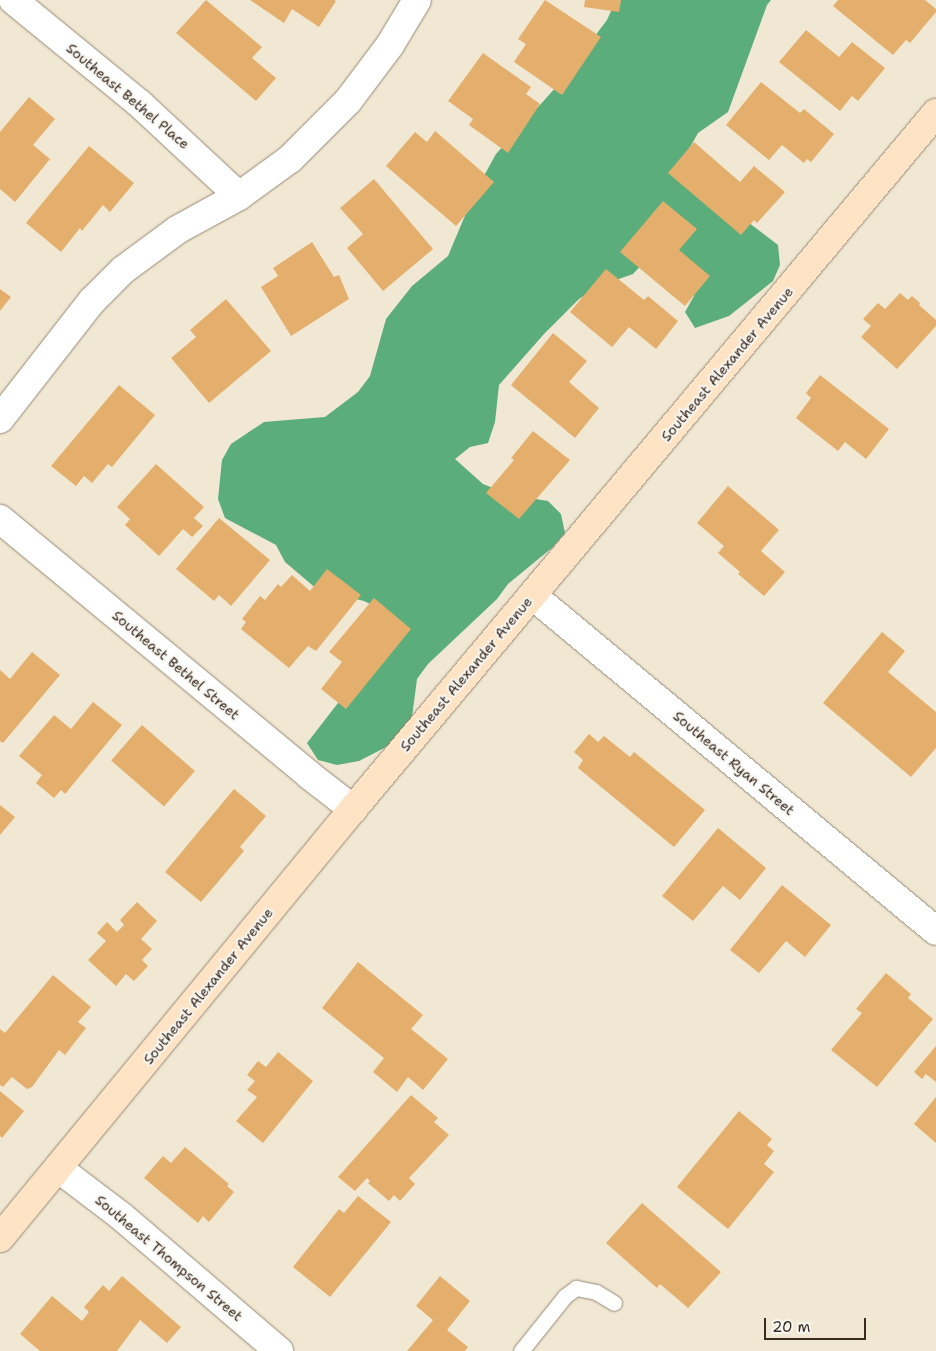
<!DOCTYPE html>
<style>
body{margin:0}
#map{position:relative;width:936px;height:1351px;overflow:hidden;background:#f1e8d3;font-family:"Shantell Sans",sans-serif}
div>[style]{position:absolute}
.forest>*{inset:0;background:#5bad7b}
.building>*{inset:0;background:#e4af6c;transform-origin:0 0}
.roads{filter:drop-shadow(0 0 1px #968978) drop-shadow(0 0 1px #968978)}
.lane>*{height:15px;margin:-7.5px;padding:0 7.5px;transform-origin:7.5px;border-radius:7.5px;background:#fff}
.street>*{height:28px;margin:-14px;padding:0 14px;transform-origin:14px;border-radius:14px;background:#fff}
.secondary>*{height:28px;margin:-14px;padding:0 14px;transform-origin:14px;border-radius:14px;background:#fee4c5}
span{translate:-50% -50%;white-space:nowrap;text-align:center;line-height:1.15;-webkit-text-stroke:4px #f6f6f2;paint-order:stroke}
.street-label{font-size:14px;color:#3b2a1e}
.scale{position:absolute;left:764px;top:1318px;width:102px;height:22px;box-sizing:border-box;border:2px solid #3b2a1e;border-top:0;padding-left:6px;font-size:15px;line-height:18px;white-space:nowrap;color:#3b2a1e;-webkit-text-stroke:4px #f6f6f2;paint-order:stroke}
</style>
<div id="map">
<div class="forest">
<i style="clip-path:polygon(616px 0,771px 0,767px 5px,728px 112px,698px 133px,689px 149px,695px 182px,778px 245px,780px 265px,773px 281px,729px 316px,695px 328px,685px 312px,694px 296px,697px 268px,647px 259px,633px 274px,599px 286px,579px 299px,544px 334px,499px 385px,495px 422px,488px 443px,470px 447px,455px 459px,483px 484px,510px 495px,548px 501px,561px 514px,565px 533px,553px 547px,508px 584px,497px 599px,428px 664px,417px 679px,412px 717px,403px 733px,390px 745px,359px 761px,337px 765px,318px 760px,307px 743px,345px 694px,382px 610px,364px 601px,318px 590px,285px 562px,276px 545px,225px 518px,218px 499px,222px 460px,231px 444px,264px 422px,325px 417px,358px 392px,370px 376px,386px 319px,412px 286px,448px 256px,475px 192px,496px 154px,557px 86px,607px 20px)"></i>
</div>
<div class="building">
<i style="clip-path:polygon(206px 0,262px 47px,252px 58px,276px 78px,256px 101px,176px 33px)"></i>
<i style="clip-path:polygon(250px 0,334px 0,336px 1px,319px 27px,292px 9px,284px 23px)"></i>
<i style="clip-path:polygon(545px 0,601px 37px,562px 95px,514px 62px,526px 44px,518px 39px)"></i>
<i style="clip-path:polygon(585px 0,621px 0,619px 12px,584px 7px)"></i>
<i style="clip-path:polygon(838px 0,925px 0,936px 9px,936px 12px,910px 43px,906px 40px,893px 55px,833px 6px)"></i>
<i style="clip-path:polygon(806px 30px,839px 57px,852px 42px,885px 68px,858px 101px,852px 96px,840px 111px,779px 62px)"></i>
<i style="clip-path:polygon(483px 53px,531px 87px,526px 94px,540px 104px,508px 153px,469px 125px,473px 119px,448px 101px)"></i>
<i style="clip-path:polygon(761px 82px,800px 113px,804px 109px,834px 134px,811px 162px,807px 159px,804px 163px,782px 145px,769px 160px,726px 125px)"></i>
<i style="clip-path:polygon(29px 97px,55px 119px,33px 145px,50px 159px,15px 202px,0 189px,0 132px)"></i>
<i style="clip-path:polygon(435px 131px,494px 182px,456px 226px,386px 166px,415px 132px,427px 142px)"></i>
<i style="clip-path:polygon(694px 142px,740px 182px,754px 166px,785px 192px,757px 223px,754px 220px,741px 235px,668px 173px)"></i>
<i style="clip-path:polygon(89px 146px,134px 183px,110px 212px,103px 205px,82px 231px,80px 228px,61px 252px,26px 223px)"></i>
<i style="clip-path:polygon(374px 179px,433px 249px,383px 291px,347px 248px,363px 234px,340px 208px)"></i>
<i style="clip-path:polygon(663px 201px,697px 229px,679px 250px,710px 276px,685px 306px,620px 252px)"></i>
<i style="clip-path:polygon(312px 242px,334px 277px,339px 275px,349px 299px,291px 336px,261px 287px,278px 276px,273px 268px)"></i>
<i style="clip-path:polygon(606px 269px,644px 300px,648px 296px,678px 321px,656px 349px,629px 327px,612px 347px,570px 312px)"></i>
<i style="clip-path:polygon(0 289px,11px 297px,0 311px)"></i>
<i style="clip-path:polygon(900px 293px,908px 300px,912px 296px,920px 303px,919px 305px,936px 320px,936px 326px,897px 369px,861px 337px,871px 326px,863px 319px,878px 303px,885px 309px)"></i>
<i style="clip-path:polygon(226px 299px,271px 351px,209px 403px,171px 358px,196px 337px,190px 330px)"></i>
<i style="clip-path:polygon(553px 333px,587px 361px,569px 382px,599px 408px,575px 438px,511px 385px)"></i>
<i style="clip-path:polygon(820px 375px,889px 429px,866px 459px,845px 442px,838px 451px,796px 418px,811px 398px,806px 393px)"></i>
<i style="clip-path:polygon(119px 385px,155px 415px,112px 467px,108px 464px,92px 483px,84px 476px,76px 486px,51px 466px)"></i>
<i style="clip-path:polygon(533px 431px,570px 460px,519px 519px,486px 493px,514px 460px,511px 458px)"></i>
<i style="clip-path:polygon(156px 464px,204px 507px,194px 518px,203px 526px,192px 537px,183px 529px,159px 556px,125px 525px,130px 519px,117px 507px)"></i>
<i style="clip-path:polygon(728px 486px,779px 530px,761px 551px,785px 572px,764px 596px,738px 574px,740px 572px,718px 553px,724px 546px,697px 523px)"></i>
<i style="clip-path:polygon(219px 518px,270px 560px,231px 606px,219px 595px,214px 601px,176px 569px)"></i>
<i style="clip-path:polygon(327px 569px,361px 595px,316px 651px,308px 646px,289px 668px,241px 629px,246px 622px,242px 619px,260px 596px,265px 600px,278px 584px,281px 587px,292px 575px,310px 591px)"></i>
<i style="clip-path:polygon(374px 598px,411px 629px,346px 709px,321px 689px,342px 662px,329px 652px)"></i>
<i style="clip-path:polygon(882px 632px,905px 651px,888px 672px,936px 712px,936px 748px,911px 777px,823px 703px)"></i>
<i style="clip-path:polygon(32px 652px,60px 675px,3px 743px,0 741px,0 670px,10px 679px)"></i>
<i style="clip-path:polygon(93px 702px,122px 725px,65px 794px,61px 790px,54px 798px,36px 783px,42px 775px,19px 756px,54px 715px,71px 729px)"></i>
<i style="left:142px;top:725px;width:70px;height:47px;rotate:41deg"></i>
<i style="clip-path:polygon(589px 734px,598px 742px,604px 736px,630px 757px,634px 752px,705px 810px,674px 847px,578px 768px,583px 760px,574px 752px)"></i>
<i style="clip-path:polygon(234px 789px,266px 816px,240px 847px,244px 851px,201px 902px,165px 872px)"></i>
<i style="clip-path:polygon(0 805px,15px 817px,0 835px)"></i>
<i style="clip-path:polygon(718px 828px,766px 868px,740px 900px,723px 886px,693px 921px,662px 896px)"></i>
<i style="clip-path:polygon(782px 885px,831px 925px,805px 957px,786px 941px,759px 973px,730px 950px)"></i>
<i style="clip-path:polygon(137px 902px,157px 921px,141px 939px,152px 949px,142px 960px,148px 966px,134px 981px,126px 974px,116px 986px,88px 960px,106px 941px,97px 933px,107px 922px,117px 932px,124px 925px,120px 920px)"></i>
<i style="clip-path:polygon(358px 962px,423px 1015px,411px 1029px,448px 1059px,423px 1090px,408px 1077px,397px 1092px,373px 1072px,384px 1058px,322px 1008px)"></i>
<i style="clip-path:polygon(886px 973px,911px 994px,908px 998px,933px 1019px,877px 1087px,831px 1050px,862px 1013px,856px 1009px)"></i>
<i style="clip-path:polygon(53px 975px,91px 1007px,78px 1022px,86px 1028px,65px 1055px,59px 1050px,32px 1087px,27px 1089px,12px 1077px,3px 1087px,0 1085px,0 1029px,5px 1033px)"></i>
<i style="clip-path:polygon(936px 1046px,936px 1082px,926px 1074px,922px 1079px,914px 1072px)"></i>
<i style="clip-path:polygon(278px 1052px,313px 1081px,263px 1143px,236px 1121px,257px 1097px,247px 1090px,255px 1081px,247px 1075px,258px 1061px,266px 1067px)"></i>
<i style="clip-path:polygon(0 1091px,24px 1111px,2px 1138px,0 1136px)"></i>
<i style="clip-path:polygon(411px 1095px,438px 1118px,434px 1122px,449px 1135px,409px 1178px,415px 1184px,400px 1201px,394px 1195px,389px 1201px,368px 1183px,370px 1181px,367px 1178px,355px 1191px,338px 1177px)"></i>
<i style="clip-path:polygon(936px 1097px,936px 1143px,914px 1124px)"></i>
<i style="clip-path:polygon(739px 1111px,772px 1139px,767px 1145px,774px 1151px,764px 1164px,774px 1172px,728px 1229px,677px 1187px)"></i>
<i style="clip-path:polygon(185px 1147px,229px 1184px,227px 1186px,234px 1192px,209px 1222px,203px 1216px,198px 1223px,144px 1178px,163px 1156px,171px 1163px)"></i>
<i style="clip-path:polygon(358px 1196px,391px 1222px,330px 1297px,293px 1267px,339px 1209px,344px 1213px)"></i>
<i style="clip-path:polygon(642px 1203px,721px 1272px,688px 1308px,660px 1284px,657px 1288px,606px 1243px)"></i>
<i style="clip-path:polygon(122px 1276px,181px 1327px,167px 1343px,140px 1320px,117px 1351px,40px 1351px,20px 1334px,52px 1296px,82px 1321px,89px 1312px,84px 1307px,103px 1285px,109px 1291px)"></i>
<i style="clip-path:polygon(440px 1276px,470px 1301px,447px 1330px,468px 1347px,465px 1351px,407px 1351px,433px 1320px,416px 1306px)"></i>
</div>
<div class="roads">
<div class="lane">
<i style="left:521px;top:1351px;width:70px;rotate:-51.3deg"></i>
<i style="left:565px;top:1296px;width:14px;rotate:-36deg"></i>
<i style="left:576px;top:1288px;width:20px;rotate:11deg"></i>
<i style="left:596px;top:1292px;width:21px;rotate:31deg"></i>
</div>
<div class="street">
<i style="left:13px;top:0;width:164px;rotate:39.3deg"></i>
<i style="left:140px;top:104px;width:135px;rotate:42.9deg"></i>
<i style="left:0;top:419px;width:150px;rotate:-52.1deg"></i>
<i style="left:92px;top:301px;width:44px;rotate:-45deg"></i>
<i style="left:123px;top:270px;width:67px;rotate:-36.5deg"></i>
<i style="left:177px;top:230px;width:71px;rotate:-28.7deg"></i>
<i style="left:239px;top:196px;width:63px;rotate:-36deg"></i>
<i style="left:290px;top:159px;width:82px;rotate:-45deg"></i>
<i style="left:348px;top:101px;width:70px;rotate:-53.1deg"></i>
<i style="left:390px;top:45px;width:52px;rotate:-59deg"></i>
<i style="left:0;top:519px;width:401px;rotate:39.6deg"></i>
<i style="left:309px;top:775px;width:56px;rotate:37.7deg"></i>
<i style="left:532px;top:595px;width:525px;rotate:39.75deg"></i>
<i style="left:58px;top:1168px;width:79px;rotate:37.3deg"></i>
<i style="left:121px;top:1216px;width:208px;rotate:40.5deg"></i>
</div>
<div class="secondary">
<i style="left:0;top:1238px;width:556px;rotate:-50.55deg"></i>
<i style="left:353px;top:809px;width:908px;rotate:-50.05deg"></i>
</div>
</div>
<div class="street-label">
<span style="left:128px;top:96px;rotate:40deg">Southeast Bethel Place</span>
<span style="left:727px;top:364px;rotate:-50deg">Southeast Alexander Avenue</span>
<span style="left:176px;top:665px;rotate:40deg">Southeast Bethel Street</span>
<span style="left:466px;top:674px;rotate:-50deg">Southeast Alexander Avenue</span>
<span style="left:734px;top:763px;rotate:40deg">Southeast Ryan Street</span>
<span style="left:208px;top:986px;rotate:-51deg">Southeast Alexander Avenue</span>
<span style="left:169px;top:1258px;rotate:40deg">Southeast Thompson Street</span>
</div>
<div class="scale">20 m</div>
</div>
